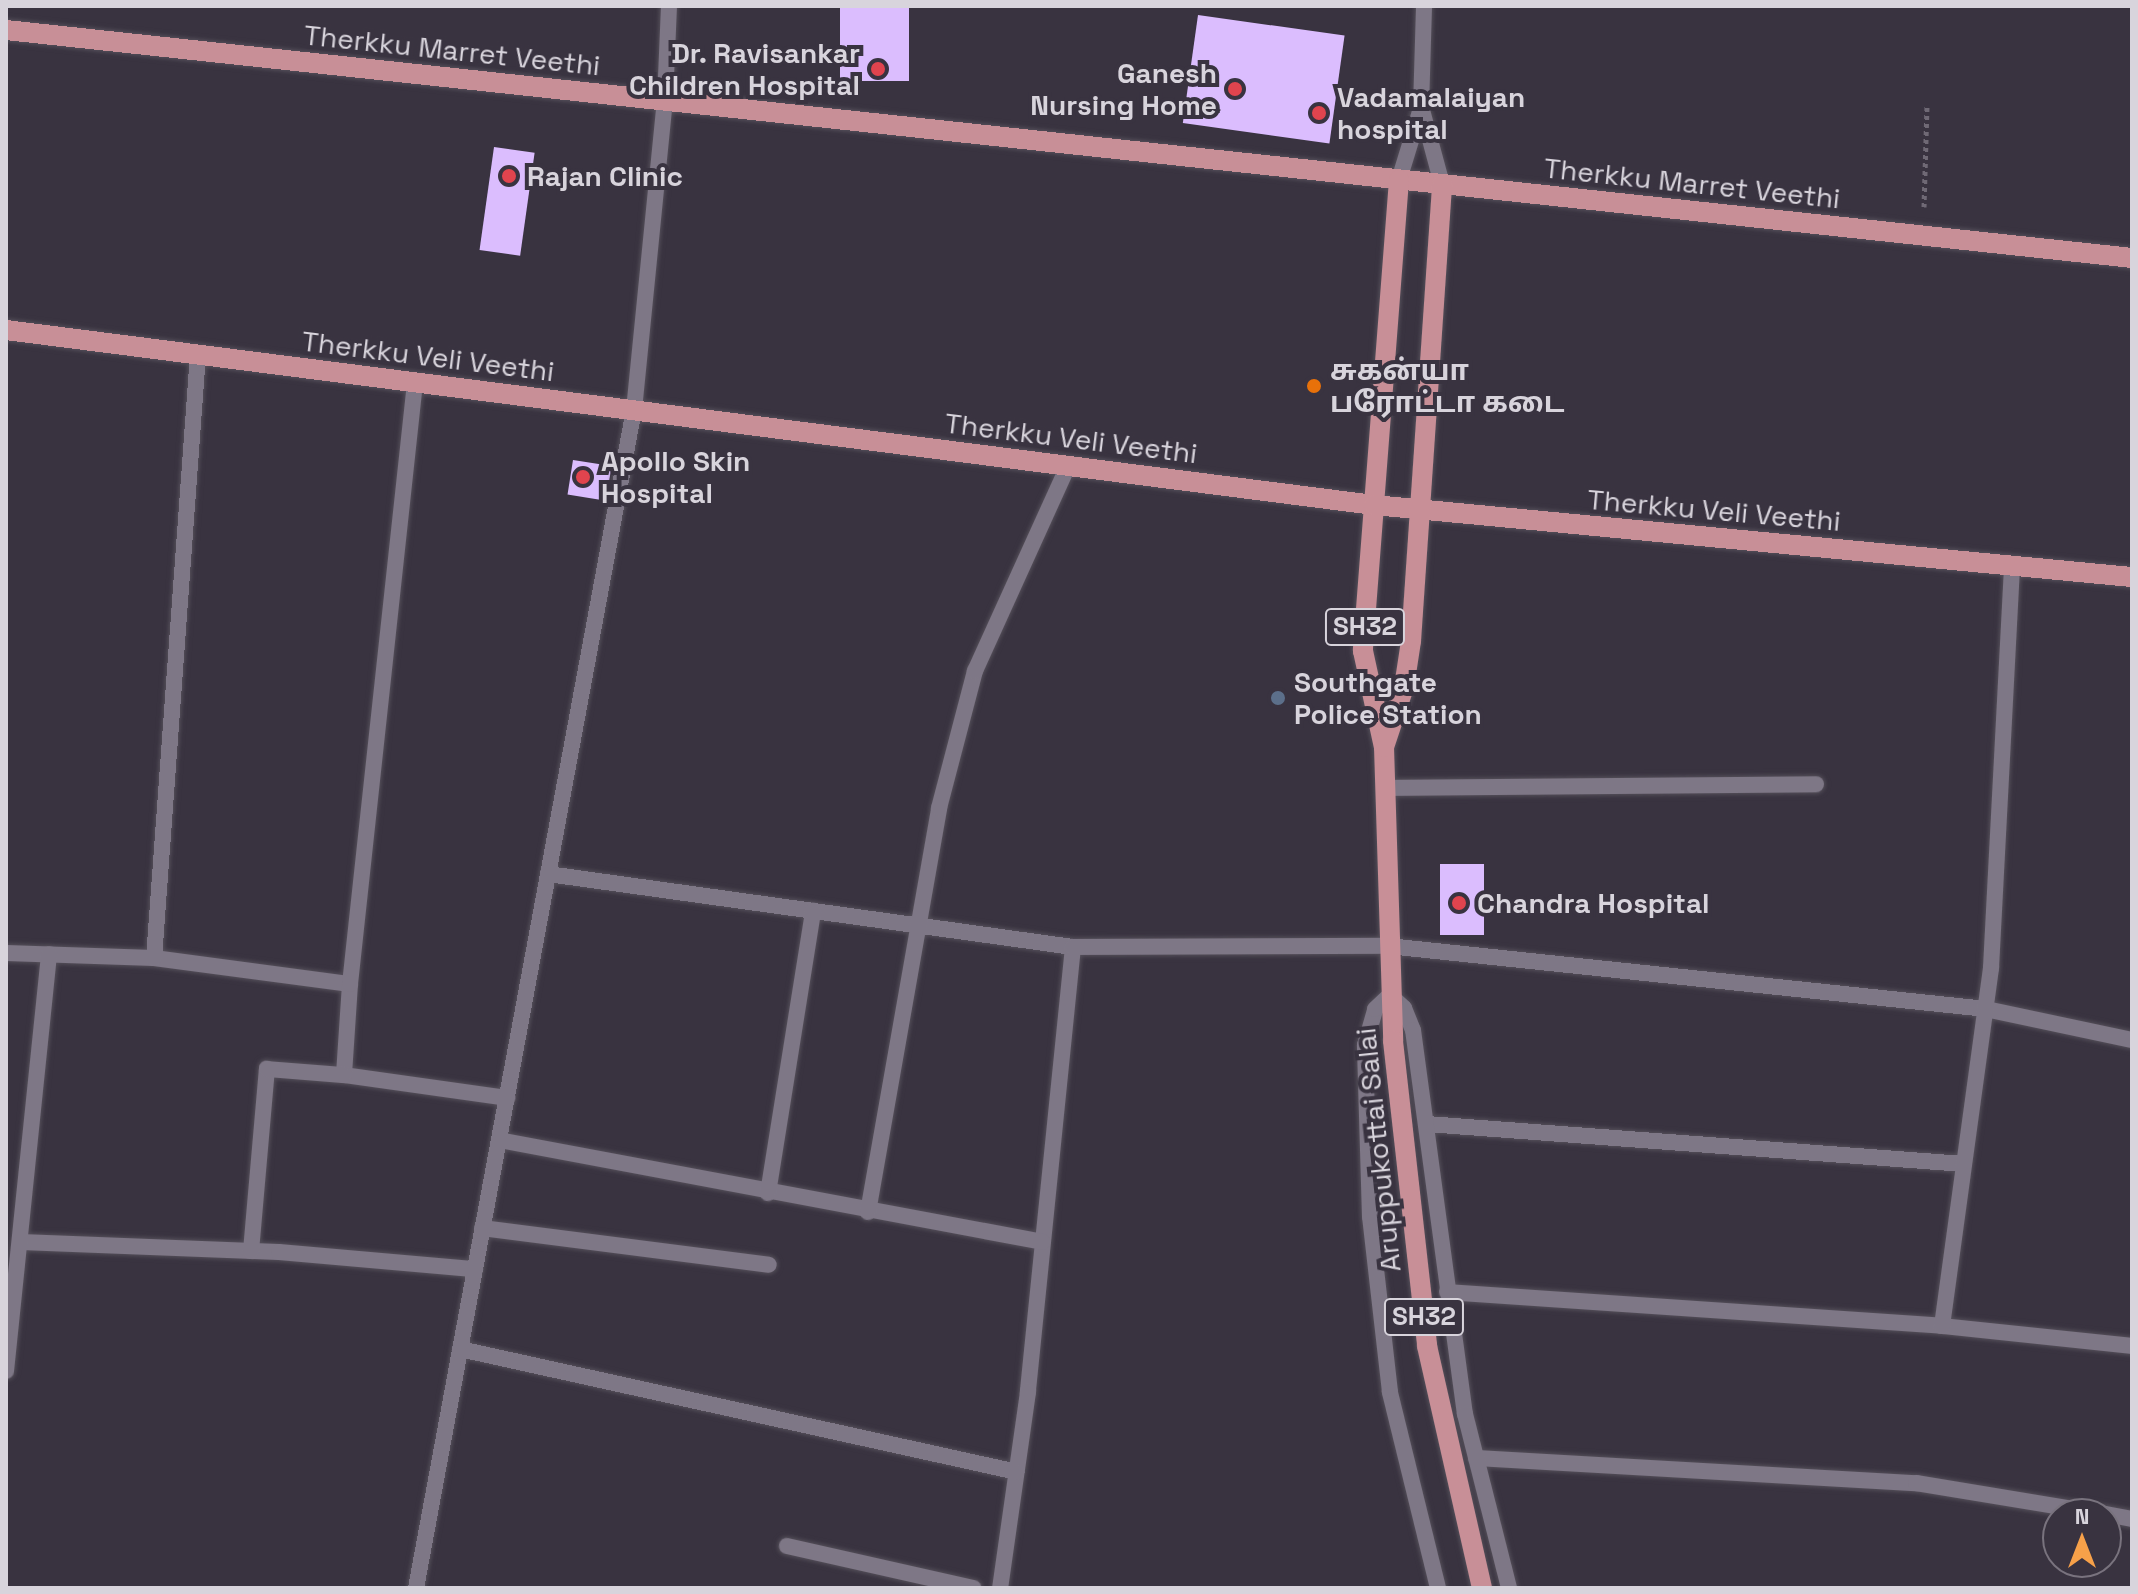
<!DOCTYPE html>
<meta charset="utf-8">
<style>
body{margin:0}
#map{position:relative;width:2138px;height:1594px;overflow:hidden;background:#393340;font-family:"Space Grotesk","Noto Sans Tamil",sans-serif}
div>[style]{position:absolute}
.building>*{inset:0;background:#dbbdfe;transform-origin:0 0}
.path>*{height:5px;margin-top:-2.5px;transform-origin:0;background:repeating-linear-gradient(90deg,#6f6975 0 4px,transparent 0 8px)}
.roads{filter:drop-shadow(0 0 2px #544f59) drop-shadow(0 0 2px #544f59)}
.minor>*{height:16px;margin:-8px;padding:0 8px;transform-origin:8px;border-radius:8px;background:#7e7786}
.primary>*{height:20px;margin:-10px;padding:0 10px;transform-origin:10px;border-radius:10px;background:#c88f97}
.dots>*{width:22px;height:22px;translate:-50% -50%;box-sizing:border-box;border:4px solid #393340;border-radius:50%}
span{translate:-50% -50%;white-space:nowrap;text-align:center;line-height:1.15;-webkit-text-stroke:8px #393340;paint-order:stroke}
.shield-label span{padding:2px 6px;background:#393340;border:2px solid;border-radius:6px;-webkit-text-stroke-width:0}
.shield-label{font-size:26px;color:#d8d4dc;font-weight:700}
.street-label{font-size:28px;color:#d8d4dc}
.poi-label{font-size:28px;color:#d8d4dc;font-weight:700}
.right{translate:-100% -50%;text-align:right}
.left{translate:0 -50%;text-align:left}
.frame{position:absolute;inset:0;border:8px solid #d8d4dc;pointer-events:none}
.north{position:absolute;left:2042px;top:1498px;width:80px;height:80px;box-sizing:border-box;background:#393340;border:2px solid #79737e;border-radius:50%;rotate:0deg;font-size:22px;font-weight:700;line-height:32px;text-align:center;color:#d8d4dc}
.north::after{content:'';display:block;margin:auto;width:28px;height:36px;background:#f7a149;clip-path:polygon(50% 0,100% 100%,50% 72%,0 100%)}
</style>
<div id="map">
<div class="building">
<i style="left:840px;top:6px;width:69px;height:75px"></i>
<i style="left:1198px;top:15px;width:148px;height:109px;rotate:8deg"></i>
<i style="left:494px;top:147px;width:41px;height:104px;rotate:8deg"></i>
<i style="left:573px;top:460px;width:39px;height:35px;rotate:9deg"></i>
<i style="left:1440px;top:864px;width:44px;height:71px"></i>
</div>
<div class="path">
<i style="left:1924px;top:207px;width:102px;rotate:-88.3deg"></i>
</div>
<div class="roads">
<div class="minor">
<i style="left:1422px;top:110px;width:77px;rotate:74.9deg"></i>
<i style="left:1399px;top:180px;width:75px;rotate:-73deg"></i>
<i style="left:1421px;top:108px;width:102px;rotate:-88.3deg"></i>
<i style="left:1385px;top:788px;width:431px;rotate:-0.5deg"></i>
<i style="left:548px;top:874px;width:530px;rotate:7.92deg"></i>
<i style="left:1073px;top:947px;width:447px;rotate:95.8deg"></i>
<i style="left:1028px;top:1392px;width:198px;rotate:98.1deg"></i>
<i style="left:1073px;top:947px;width:315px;rotate:-0.2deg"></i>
<i style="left:1388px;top:946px;width:601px;rotate:6.01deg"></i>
<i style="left:1986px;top:1009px;width:149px;rotate:12deg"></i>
<i style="left:6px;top:953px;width:148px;rotate:1.9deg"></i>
<i style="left:154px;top:958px;width:198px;rotate:7.6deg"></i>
<i style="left:350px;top:984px;width:91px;rotate:93.8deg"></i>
<i style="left:344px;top:1075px;width:165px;rotate:8deg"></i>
<i style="left:154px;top:958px;width:606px;rotate:-85.83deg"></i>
<i style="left:350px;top:984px;width:605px;rotate:-83.83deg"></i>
<i style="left:1427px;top:1124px;width:538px;rotate:4.26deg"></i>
<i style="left:499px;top:1140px;width:553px;rotate:10.62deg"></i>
<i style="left:768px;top:1193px;width:286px;rotate:-80.9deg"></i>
<i style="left:868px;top:1212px;width:410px;rotate:-80deg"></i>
<i style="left:939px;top:808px;width:142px;rotate:-75.3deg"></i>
<i style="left:975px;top:671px;width:225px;rotate:-65.6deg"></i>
<i style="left:482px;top:1228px;width:289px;rotate:7.3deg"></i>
<i style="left:21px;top:1242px;width:258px;rotate:2.2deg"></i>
<i style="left:279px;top:1252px;width:197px;rotate:5deg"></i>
<i style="left:251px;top:1251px;width:183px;rotate:-85deg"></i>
<i style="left:267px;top:1069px;width:77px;rotate:4.5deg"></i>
<i style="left:1447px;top:1292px;width:496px;rotate:3.9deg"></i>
<i style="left:1942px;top:1326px;width:191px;rotate:6deg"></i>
<i style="left:1942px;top:1326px;width:361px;rotate:-82.2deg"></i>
<i style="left:1991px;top:968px;width:403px;rotate:-87deg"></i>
<i style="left:460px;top:1349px;width:570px;rotate:12.45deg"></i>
<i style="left:6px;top:1371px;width:419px;rotate:-84.1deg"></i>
<i style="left:1476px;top:1458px;width:441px;rotate:3.3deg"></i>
<i style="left:1916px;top:1483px;width:191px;rotate:9.4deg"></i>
<i style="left:2106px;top:1514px;width:26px;rotate:11deg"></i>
<i style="left:787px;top:1546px;width:191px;rotate:12.7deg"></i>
<i style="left:416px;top:1588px;width:1198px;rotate:-79.52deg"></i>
<i style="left:634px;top:410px;width:311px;rotate:-84.3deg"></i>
<i style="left:665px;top:101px;width:95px;rotate:-87.6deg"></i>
<i style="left:1438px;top:1588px;width:202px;rotate:-103.8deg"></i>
<i style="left:1390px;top:1392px;width:176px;rotate:-96.5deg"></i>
<i style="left:1370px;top:1217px;width:172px;rotate:-91.7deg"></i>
<i style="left:1365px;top:1045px;width:37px;rotate:-74deg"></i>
<i style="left:1375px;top:1009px;width:21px;rotate:-43deg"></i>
<i style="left:1390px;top:995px;width:19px;rotate:43deg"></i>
<i style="left:1404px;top:1008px;width:24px;rotate:68deg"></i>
<i style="left:1413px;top:1030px;width:388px;rotate:82.3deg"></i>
<i style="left:1465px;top:1414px;width:179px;rotate:75.8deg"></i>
</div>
<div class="primary">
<i style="left:6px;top:30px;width:2138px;rotate:6.12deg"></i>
<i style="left:1399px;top:180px;width:472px;rotate:94.4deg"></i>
<i style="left:1363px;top:651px;width:98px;rotate:77.7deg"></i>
<i style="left:1384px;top:747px;width:294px;rotate:88.2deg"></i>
<i style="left:1393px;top:1041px;width:307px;rotate:83.6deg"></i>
<i style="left:1427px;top:1346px;width:248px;rotate:77.2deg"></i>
<i style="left:6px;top:330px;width:1379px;rotate:7.29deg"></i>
<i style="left:1374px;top:505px;width:761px;rotate:5.43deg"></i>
<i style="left:1384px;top:747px;width:63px;rotate:-71.6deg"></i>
<i style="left:1404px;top:687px;width:47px;rotate:-81.3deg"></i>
<i style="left:1411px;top:641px;width:458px;rotate:-86.1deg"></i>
</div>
</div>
<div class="dots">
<i style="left:878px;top:69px;background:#e0444e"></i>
<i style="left:1235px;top:89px;background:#e0444e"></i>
<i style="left:1319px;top:113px;background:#e0444e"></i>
<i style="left:509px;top:176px;background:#e0444e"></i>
<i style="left:1314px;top:386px;background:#e8710a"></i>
<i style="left:583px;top:477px;background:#e0444e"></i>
<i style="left:1278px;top:698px;background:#5c6f8a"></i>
<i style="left:1459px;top:903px;background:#e0444e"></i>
</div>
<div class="shield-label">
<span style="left:1365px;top:627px">SH32</span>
<span style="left:1424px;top:1317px">SH32</span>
</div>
<div class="street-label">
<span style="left:452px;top:50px;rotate:6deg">Therkku Marret Veethi</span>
<span style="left:1692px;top:183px;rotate:6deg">Therkku Marret Veethi</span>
<span style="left:428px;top:356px;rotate:7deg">Therkku Veli Veethi</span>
<span style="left:1071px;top:438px;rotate:7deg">Therkku Veli Veethi</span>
<span style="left:1714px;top:510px;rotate:5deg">Therkku Veli Veethi</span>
<span style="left:1378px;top:1150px;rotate:-96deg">Aruppukottai Salai</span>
</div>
<div class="poi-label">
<span class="right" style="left:860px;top:69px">Dr. Ravisankar<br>Children Hospital</span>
<span class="right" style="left:1217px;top:89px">Ganesh<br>Nursing Home</span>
<span class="left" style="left:1337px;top:113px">Vadamalaiyan<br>hospital</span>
<span class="left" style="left:527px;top:176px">Rajan Clinic</span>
<span class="left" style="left:1330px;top:386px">சுகன்யா<br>பரோட்டா கடை</span>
<span class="left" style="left:601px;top:477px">Apollo Skin<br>Hospital</span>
<span class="left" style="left:1294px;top:698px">Southgate<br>Police Station</span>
<span class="left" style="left:1477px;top:903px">Chandra Hospital</span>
</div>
<div class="frame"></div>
<div class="north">N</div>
</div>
